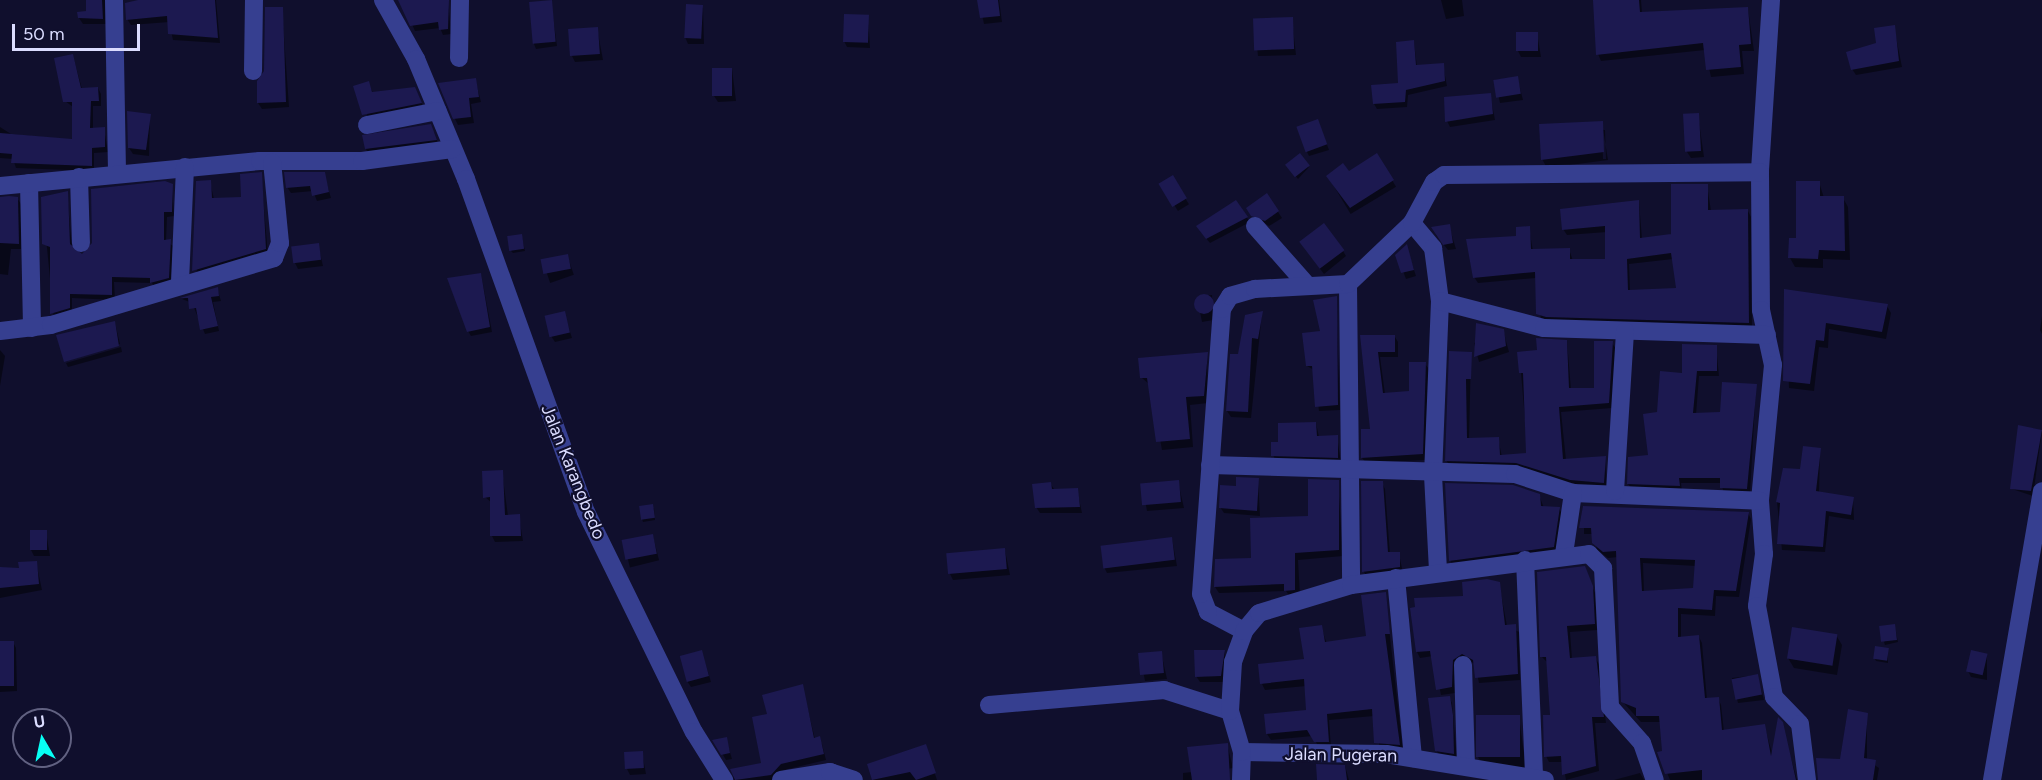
<!DOCTYPE html>
<style>
body{margin:0}
#map{position:relative;width:2042px;height:780px;overflow:hidden;background:#100f2d;font-family:Figtree,sans-serif}
div>[style]{position:absolute}
.shadow>*{inset:0;background:#0007;transform-origin:0 0}
.building>*{inset:0;background:#1c1950;transform-origin:0 0}
.round{border-radius:50%}
.minor>*{height:18px;margin:-9px;padding:0 9px;transform-origin:9px;border-radius:9px;background:#363f90}
span{translate:-50% -50%;white-space:nowrap;text-align:center;line-height:1.15;-webkit-text-stroke:4.5px #100f2d;paint-order:stroke}
.street-label{font-size:18px;color:#dbdcff}
.north{position:absolute;left:12px;top:708px;width:60px;height:60px;box-sizing:border-box;background:#100f2d;border:2px solid #616181;border-radius:50%;rotate:351deg;font-size:16px;font-weight:700;line-height:24px;text-align:center;color:#dbdcff}
.north::after{content:'';display:block;margin:auto;width:21px;height:27px;background:#07fff4;clip-path:polygon(50% 0,100% 100%,50% 72%,0 100%)}
.scale{position:absolute;left:12px;top:24px;width:128px;height:27px;box-sizing:border-box;border:3px solid #dbdcff;border-top:0;padding-left:8px;font-size:18px;line-height:21px;white-space:nowrap;color:#dbdcff;-webkit-text-stroke:4px #100f2d;paint-order:stroke}
</style>
<div id="map">
<div class="shadow">
<i style="clip-path:polygon(88px 0,105px 0,106px 24px,83px 24px,79px 18px,87px 12px)"></i>
<i style="clip-path:polygon(145px 0,216px 0,220px 43px,173px 40px,169px 22px,131px 25px,127px 19px)"></i>
<i style="clip-path:polygon(401px 0,448px 0,451px 34px,443px 35px,440px 28px,415px 31px)"></i>
<i style="clip-path:polygon(979px 0,999px 0,1002px 22px,984px 24px)"></i>
<i style="clip-path:polygon(1441px 0,1462px 0,1464px 16px,1446px 19px)"></i>
<i style="clip-path:polygon(1604px 0,1641px 0,1642px 13px,1748px 9px,1754px 51px,1742px 51px,1744px 74px,1711px 77px,1705px 50px,1601px 61px,1598px 54px)"></i>
<i style="clip-path:polygon(551px 1px,557px 46px,536px 49px,534px 44px)"></i>
<i style="clip-path:polygon(703px 7px,704px 44px,688px 44px,685px 37px)"></i>
<i style="clip-path:polygon(282px 8px,289px 107px,262px 109px,258px 103px)"></i>
<i style="clip-path:polygon(868px 17px,870px 48px,847px 47px,844px 41px)"></i>
<i style="clip-path:polygon(1292px 19px,1296px 55px,1258px 56px,1254px 20px)"></i>
<i style="clip-path:polygon(1894px 27px,1902px 67px,1856px 75px,1852px 69px)"></i>
<i style="clip-path:polygon(597px 28px,603px 60px,575px 62px,572px 56px)"></i>
<i style="clip-path:polygon(1537px 33px,1541px 57px,1521px 57px,1518px 51px)"></i>
<i style="clip-path:polygon(1414px 42px,1417px 67px,1443px 65px,1447px 86px,1408px 95px,1407px 107px,1377px 109px,1374px 104px,1399px 84px)"></i>
<i style="clip-path:polygon(73px 56px,82px 89px,98px 88px,101px 94px,101px 106px,93px 106px,93px 130px,104px 129px,108px 152px,94px 153px,94px 171px,16px 168px,13px 159px,0 158px,0 127px,11px 134px,73px 140px,73px 107px,65px 101px)"></i>
<i style="clip-path:polygon(732px 69px,736px 101px,718px 102px,714px 96px)"></i>
<i style="clip-path:polygon(1517px 77px,1523px 100px,1500px 103px,1495px 80px)"></i>
<i style="clip-path:polygon(475px 79px,481px 102px,471px 104px,474px 123px,458px 125px,455px 119px)"></i>
<i style="clip-path:polygon(368px 83px,373px 93px,418px 95px,424px 109px,367px 121px)"></i>
<i style="clip-path:polygon(1490px 94px,1495px 120px,1450px 127px,1447px 121px)"></i>
<i style="clip-path:polygon(1698px 115px,1704px 157px,1691px 158px,1687px 152px)"></i>
<i style="clip-path:polygon(150px 116px,149px 156px,133px 154px,129px 148px)"></i>
<i style="clip-path:polygon(1318px 121px,1329px 150px,1309px 156px,1306px 150px)"></i>
<i style="clip-path:polygon(evenodd,1602px 123px,1608px 160px,1547px 168px,1542px 159px,1602px 123px,1602px 130px,1605px 130px,1606px 159px,1603px 159px,1602px 130px)"></i>
<i style="clip-path:polygon(434px 132px,439px 146px,369px 155px,366px 149px)"></i>
<i style="left:1377px;top:155px;width:37px;height:53px;rotate:59deg"></i>
<i style="clip-path:polygon(1309px 167px,1298px 179px,1289px 168px)"></i>
<i style="clip-path:polygon(261px 174px,268px 255px,196px 276px,210px 182px,214px 199px,242px 198px)"></i>
<i style="clip-path:polygon(324px 174px,331px 198px,317px 201px,313px 191px,291px 193px,287px 187px)"></i>
<i style="left:1172px;top:177px;width:32px;height:13px;rotate:58deg"></i>
<i style="clip-path:polygon(1819px 182px,1824px 198px,1843px 198px,1848px 207px,1850px 260px,1823px 259px,1823px 268px,1795px 267px,1790px 258px)"></i>
<i style="clip-path:polygon(evenodd,1707px 185px,1711px 211px,1748px 211px,1751px 217px,1752px 329px,1541px 320px,1536px 278px,1478px 283px,1474px 277px,1529px 228px,1533px 251px,1569px 249px,1573px 261px,1607px 260px,1607px 232px,1567px 235px,1563px 229px,1639px 202px,1642px 239px,1672px 235px,1707px 185px,1673px 259px,1677px 289px,1630px 292px,1629px 264px,1673px 259px)"></i>
<i style="clip-path:polygon(172px 186px,174px 216px,167px 217px,166px 241px,173px 246px,171px 283px,155px 288px,152px 283px,114px 282px,115px 300px,72px 298px,72px 313px,54px 318px,42px 198px,67px 192px,72px 248px,82px 256px)"></i>
<i style="clip-path:polygon(1267px 195px,1282px 218px,1269px 226px,1251px 214px)"></i>
<i style="clip-path:polygon(0 197px,17px 198px,21px 204px,21px 249px,11px 249px,8px 275px,0 274px)"></i>
<i style="clip-path:polygon(1236px 202px,1250px 222px,1210px 243px,1200px 231px)"></i>
<i style="clip-path:polygon(1449px 226px,1456px 249px,1448px 250px,1436px 235px)"></i>
<i style="clip-path:polygon(522px 238px,525px 251px,513px 253px,511px 251px)"></i>
<i style="clip-path:polygon(318px 245px,323px 266px,298px 269px,295px 263px)"></i>
<i style="clip-path:polygon(1406px 246px,1416px 276px,1406px 279px,1397px 255px)"></i>
<i style="clip-path:polygon(1305px 249px,1343px 251px,1346px 256px,1324px 274px)"></i>
<i style="left:567px;top:255px;width:21px;height:25px;rotate:71deg"></i>
<i style="clip-path:polygon(481px 274px,492px 332px,471px 336px,468px 331px)"></i>
<i style="clip-path:polygon(217px 288px,221px 301px,213px 302px,219px 331px,205px 334px,192px 303px,182px 299px)"></i>
<i style="clip-path:polygon(1785px 291px,1887px 306px,1891px 313px,1886px 339px,1829px 329px,1828px 348px,1819px 347px,1814px 391px,1789px 388px)"></i>
<i style="clip-path:polygon(1212px 295px,1213px 320px,1202px 322px,1197px 297px)"></i>
<i style="clip-path:polygon(1336px 298px,1340px 410px,1319px 411px,1314px 370px,1307px 366px)"></i>
<i style="clip-path:polygon(564px 313px,572px 338px,555px 342px,551px 336px)"></i>
<i style="clip-path:polygon(1262px 313px,1251px 418px,1231px 417px,1227px 411px,1240px 356px)"></i>
<i style="clip-path:polygon(2042px 316px,2042px 334px,2040px 330px)"></i>
<i style="clip-path:polygon(115px 323px,120px 344px,65px 360px)"></i>
<i style="clip-path:polygon(1503px 330px,1509px 352px,1479px 362px,1474px 343px)"></i>
<i style="clip-path:polygon(1361px 336px,1395px 337px,1398px 342px,1398px 357px,1380px 357px,1385px 394px,1411px 392px,1425px 364px,1429px 369px,1425px 460px,1366px 463px,1362px 458px,1372px 430px)"></i>
<i style="clip-path:polygon(1567px 341px,1571px 390px,1596px 389px,1612px 343px,1616px 349px,1612px 408px,1561px 412px,1566px 460px,1605px 458px,1607px 489px,1450px 466px,1446px 460px,1471px 353px,1469px 440px,1498px 438px,1502px 457px,1528px 455px,1521px 373px,1538px 351px)"></i>
<i style="clip-path:polygon(1716px 346px,1719px 376px,1699px 376px,1696px 415px,1722px 413px,1756px 385px,1750px 494px,1724px 493px,1721px 483px,1681px 483px,1682px 492px,1632px 489px,1628px 484px,1649px 456px,1659px 414px,1683px 374px)"></i>
<i style="clip-path:polygon(121px 347px,122px 352px,68px 367px,66px 363px)"></i>
<i style="clip-path:polygon(0 350px,5px 356px,0 386px)"></i>
<i style="clip-path:polygon(1207px 354px,1208px 403px,1190px 405px,1193px 447px,1162px 450px,1150px 385px,1142px 378px)"></i>
<i style="clip-path:polygon(1316px 423px,1319px 437px,1337px 436px,1341px 463px,1276px 461px,1273px 455px,1280px 443px)"></i>
<i style="clip-path:polygon(2019px 427px,2042px 431px,2033px 496px,2012px 489px)"></i>
<i style="clip-path:polygon(1820px 449px,1819px 493px,1853px 498px,1854px 520px,1829px 516px,1825px 552px,1782px 550px,1777px 502px)"></i>
<i style="clip-path:polygon(502px 471px,508px 516px,519px 516px,523px 541px,495px 542px,492px 536px,492px 503px,485px 497px)"></i>
<i style="clip-path:polygon(1258px 479px,1260px 516px,1224px 513px,1220px 507px,1238px 488px)"></i>
<i style="clip-path:polygon(1178px 482px,1184px 508px,1147px 511px,1142px 484px)"></i>
<i style="clip-path:polygon(1338px 482px,1343px 556px,1298px 560px,1300px 596px,1290px 597px,1286px 591px,1219px 593px,1215px 587px,1309px 517px)"></i>
<i style="clip-path:polygon(1363px 482px,1382px 483px,1385px 489px,1390px 554px,1399px 554px,1403px 573px,1367px 577px,1364px 572px)"></i>
<i style="clip-path:polygon(1050px 483px,1054px 489px,1077px 489px,1082px 513px,1040px 513px,1036px 507px)"></i>
<i style="clip-path:polygon(1539px 495px,1544px 508px,1558px 507px,1563px 515px,1557px 555px,1454px 568px,1450px 560px)"></i>
<i style="clip-path:polygon(evenodd,1584px 507px,1748px 513px,1751px 519px,1739px 597px,1716px 596px,1715px 616px,1681px 614px,1681px 638px,1699px 637px,1702px 643px,1707px 700px,1718px 698px,1721px 705px,1724px 732px,1764px 725px,1773px 756px,1781px 723px,1797px 780px,1670px 780px,1659px 753px,1664px 753px,1661px 722px,1641px 722px,1623px 702px,1618px 557px,1608px 558px,1597px 550px,1593px 534px,1584px 534px,1584px 507px,1643px 563px,1696px 566px,1694px 589px,1644px 592px,1643px 563px)"></i>
<i style="clip-path:polygon(654px 508px,655px 520px,643px 522px,642px 519px)"></i>
<i style="clip-path:polygon(46px 532px,50px 556px,34px 556px,31px 550px)"></i>
<i style="left:653px;top:536px;width:25px;height:30px;rotate:76deg"></i>
<i style="clip-path:polygon(1172px 539px,1177px 566px,1107px 573px,1104px 567px)"></i>
<i style="clip-path:polygon(1005px 550px,1010px 575px,953px 580px,950px 574px)"></i>
<i style="clip-path:polygon(36px 562px,42px 590px,0 598px,0 569px,20px 570px)"></i>
<i style="clip-path:polygon(1586px 572px,1595px 593px,1597px 630px,1570px 632px,1572px 659px,1595px 658px,1599px 664px,1606px 723px,1595px 723px,1599px 771px,1566px 780px,1563px 762px,1549px 762px,1546px 756px,1552px 716px,1548px 663px,1542px 657px)"></i>
<i style="clip-path:polygon(1499px 583px,1507px 626px,1519px 632px,1520px 680px,1479px 683px,1475px 664px,1466px 659px,1455px 693px,1441px 695px,1433px 656px,1420px 658px,1417px 652px,1416px 599px,1465px 597px)"></i>
<i style="clip-path:polygon(1385px 593px,1403px 751px,1380px 749px,1374px 716px,1329px 720px,1331px 748px,1319px 748px,1313px 736px,1271px 740px,1267px 734px,1307px 711px,1306px 686px,1265px 690px,1262px 684px,1306px 660px,1321px 627px,1327px 644px,1367px 637px)"></i>
<i style="clip-path:polygon(1895px 628px,1898px 642px,1885px 645px,1884px 642px)"></i>
<i style="clip-path:polygon(1836px 635px,1842px 645px,1837px 675px,1794px 668px,1788px 658px)"></i>
<i style="clip-path:polygon(0 642px,13px 642px,16px 648px,17px 691px,0 692px)"></i>
<i style="clip-path:polygon(1888px 649px,1888px 663px,1876px 661px,1875px 659px)"></i>
<i style="clip-path:polygon(1225px 651px,1224px 682px,1200px 682px,1196px 676px)"></i>
<i style="clip-path:polygon(702px 652px,711px 682px,691px 687px,687px 681px)"></i>
<i style="clip-path:polygon(1161px 652px,1167px 679px,1145px 681px,1140px 655px)"></i>
<i style="clip-path:polygon(1987px 655px,1987px 680px,1971px 677px,1968px 671px)"></i>
<i style="clip-path:polygon(1757px 675px,1764px 700px,1738px 703px,1732px 678px)"></i>
<i style="clip-path:polygon(802px 686px,815px 739px,822px 744px,826px 760px,784px 770px,775px 780px,734px 780px,732px 770px,763px 764px,769px 715px)"></i>
<i style="clip-path:polygon(1449px 697px,1452px 703px,1457px 759px,1440px 756px,1436px 750px)"></i>
<i style="clip-path:polygon(1867px 714px,1867px 760px,1879px 768px,1877px 780px,1819px 780px,1841px 761px)"></i>
<i style="clip-path:polygon(1519px 717px,1526px 768px,1483px 765px,1478px 757px)"></i>
<i style="clip-path:polygon(726px 739px,732px 759px,726px 760px,715px 741px)"></i>
<i style="clip-path:polygon(1227px 744px,1233px 768px,1220px 770px,1221px 780px,1183px 780px,1183px 773px,1192px 772px)"></i>
<i style="clip-path:polygon(925px 745px,937px 780px,873px 780px,868px 765px)"></i>
<i style="clip-path:polygon(642px 752px,646px 774px,630px 775px,627px 769px)"></i>
<i style="clip-path:polygon(1345px 766px,1349px 780px,1318px 780px)"></i>
<i style="clip-path:polygon(1640px 773px,1644px 780px,1614px 780px)"></i>
</div>
<div class="building">
<i style="clip-path:polygon(86px 0,102px 0,103px 19px,78px 18px,77px 12px,86px 11px)"></i>
<i style="clip-path:polygon(138px 0,215px 0,218px 38px,168px 34px,167px 16px,126px 20px,125px 3px)"></i>
<i style="clip-path:polygon(398px 0,449px 0,448px 29px,439px 30px,438px 22px,410px 26px)"></i>
<i style="left:552px;top:0;width:42px;height:23px;rotate:85deg"></i>
<i style="clip-path:polygon(977px 0,998px 0,1000px 16px,980px 18px)"></i>
<i style="clip-path:polygon(1593px 0,1639px 0,1640px 12px,1748px 7px,1751px 44px,1739px 45px,1741px 67px,1706px 70px,1703px 43px,1596px 55px)"></i>
<i style="left:686px;top:4px;width:17px;height:34px;rotate:3deg"></i>
<i style="clip-path:polygon(265px 7px,283px 7px,286px 102px,257px 103px,257px 81px,264px 71px)"></i>
<i style="left:844px;top:14px;width:25px;height:28px;rotate:2deg"></i>
<i style="left:1293px;top:17px;width:32px;height:40px;rotate:88deg"></i>
<i style="clip-path:polygon(1895px 25px,1899px 61px,1851px 70px,1846px 52px,1876px 43px,1874px 28px)"></i>
<i style="left:598px;top:27px;width:27px;height:30px;rotate:86deg"></i>
<i style="left:1516px;top:32px;width:22px;height:19px"></i>
<i style="clip-path:polygon(1414px 40px,1416px 65px,1444px 63px,1445px 81px,1406px 90px,1405px 102px,1373px 104px,1371px 85px,1398px 83px,1396px 42px)"></i>
<i style="clip-path:polygon(73px 54px,81px 88px,98px 87px,99px 101px,91px 101px,90px 128px,105px 127px,105px 147px,92px 148px,92px 166px,11px 163px,12px 154px,0 153px,0 133px,72px 139px,72px 102px,63px 102px,54px 58px)"></i>
<i style="left:712px;top:68px;width:20px;height:28px"></i>
<i style="left:1518px;top:76px;width:18px;height:25px;rotate:81deg"></i>
<i style="clip-path:polygon(476px 78px,479px 97px,469px 98px,471px 117px,453px 119px,438px 83px)"></i>
<i style="clip-path:polygon(369px 81px,372px 92px,415px 87px,422px 103px,362px 115px,353px 86px)"></i>
<i style="clip-path:polygon(1491px 93px,1493px 114px,1445px 122px,1444px 97px)"></i>
<i style="clip-path:polygon(127px 111px,151px 114px,146px 150px,128px 148px)"></i>
<i style="left:1699px;top:113px;width:38px;height:16px;rotate:87deg"></i>
<i style="left:1318px;top:119px;width:27px;height:23px;rotate:70deg"></i>
<i style="clip-path:polygon(1603px 121px,1604px 152px,1541px 160px,1539px 124px)"></i>
<i style="clip-path:polygon(431px 124px,437px 140px,365px 149px,362px 135px)"></i>
<i style="left:1300px;top:153px;width:16px;height:19px;rotate:52deg"></i>
<i style="clip-path:polygon(1377px 153px,1394px 180px,1350px 208px,1326px 176px,1343px 163px,1349px 171px)"></i>
<i style="clip-path:polygon(262px 172px,266px 249px,192px 271px,196px 181px,211px 180px,212px 198px,241px 197px,240px 174px)"></i>
<i style="clip-path:polygon(284px 172px,325px 172px,329px 192px,312px 196px,310px 186px,286px 188px)"></i>
<i style="left:1173px;top:175px;width:27px;height:17px;rotate:59deg"></i>
<i style="clip-path:polygon(165px 181px,173px 184px,172px 212px,164px 212px,164px 240px,171px 239px,169px 278px,150px 283px,150px 278px,112px 277px,112px 295px,70px 294px,70px 308px,50px 314px,50px 247px,42px 244px,41px 197px,68px 191px,70px 244px,82px 254px,92px 243px,91px 189px)"></i>
<i style="clip-path:polygon(1796px 181px,1820px 181px,1820px 196px,1844px 196px,1845px 251px,1819px 250px,1818px 259px,1788px 258px,1789px 238px,1796px 238px)"></i>
<i style="clip-path:polygon(evenodd,1671px 184px,1708px 184px,1708px 210px,1748px 209px,1749px 323px,1546px 317px,1536px 314px,1535px 272px,1473px 278px,1466px 239px,1516px 236px,1516px 227px,1530px 226px,1531px 249px,1570px 248px,1570px 259px,1605px 259px,1605px 226px,1562px 230px,1560px 209px,1639px 200px,1640px 238px,1671px 234px,1671px 184px,1671px 253px,1676px 288px,1628px 290px,1627px 259px,1671px 253px)"></i>
<i style="clip-path:polygon(1267px 193px,1279px 211px,1265px 221px,1251px 216px,1246px 208px)"></i>
<i style="clip-path:polygon(9px 196px,18px 197px,19px 244px,0 243px,0 197px)"></i>
<i style="clip-path:polygon(1236px 200px,1248px 217px,1206px 239px,1196px 226px)"></i>
<i style="left:1324px;top:223px;width:34px;height:31px;rotate:53deg"></i>
<i style="clip-path:polygon(1450px 224px,1453px 243px,1443px 245px,1431px 227px)"></i>
<i style="left:522px;top:234px;width:15px;height:15px;rotate:82deg"></i>
<i style="left:319px;top:243px;width:17px;height:28px;rotate:83deg"></i>
<i style="clip-path:polygon(1407px 244px,1414px 270px,1401px 273px,1395px 255px)"></i>
<i style="left:568px;top:254px;width:15px;height:28px;rotate:79deg"></i>
<i style="clip-path:polygon(481px 273px,490px 327px,467px 332px,447px 278px)"></i>
<i style="clip-path:polygon(218px 287px,219px 296px,211px 297px,218px 326px,200px 330px,196px 308px,189px 309px,188px 298px,180px 298px)"></i>
<i style="clip-path:polygon(1784px 289px,1888px 304px,1882px 332px,1826px 323px,1824px 341px,1816px 340px,1810px 384px,1783px 381px)"></i>
<i class="round" style="left:1194px;top:294px;width:20px;height:20px"></i>
<i style="clip-path:polygon(1337px 296px,1338px 405px,1315px 407px,1312px 366px,1306px 366px,1302px 333px,1320px 331px,1313px 300px)"></i>
<i style="left:565px;top:311px;width:22px;height:21px;rotate:77deg"></i>
<i style="clip-path:polygon(1263px 311px,1258px 339px,1252px 338px,1248px 412px,1226px 411px,1230px 354px,1238px 354px,1245px 315px)"></i>
<i style="clip-path:polygon(115px 321px,119px 346px,64px 362px,56px 335px)"></i>
<i style="clip-path:polygon(1476px 323px,1504px 329px,1506px 346px,1474px 357px)"></i>
<i style="clip-path:polygon(1360px 335px,1395px 335px,1395px 352px,1378px 352px,1383px 393px,1409px 391px,1409px 362px,1426px 362px,1423px 454px,1361px 458px,1361px 429px,1370px 429px)"></i>
<i style="clip-path:polygon(1536px 338px,1567px 340px,1569px 388px,1594px 388px,1594px 341px,1613px 341px,1609px 403px,1559px 407px,1563px 459px,1606px 456px,1604px 483px,1570px 480px,1516px 463px,1445px 461px,1449px 351px,1472px 352px,1471px 379px,1466px 379px,1467px 438px,1499px 437px,1500px 455px,1526px 453px,1523px 373px,1519px 373px,1517px 352px,1537px 350px)"></i>
<i style="clip-path:polygon(1682px 344px,1717px 345px,1717px 371px,1697px 371px,1693px 413px,1720px 412px,1722px 382px,1757px 384px,1747px 489px,1720px 488px,1720px 478px,1679px 478px,1680px 486px,1627px 484px,1628px 457px,1648px 455px,1643px 414px,1657px 412px,1660px 371px,1682px 373px)"></i>
<i style="clip-path:polygon(1208px 352px,1204px 396px,1186px 397px,1190px 439px,1156px 442px,1147px 378px,1140px 378px,1138px 358px)"></i>
<i style="clip-path:polygon(1316px 422px,1317px 436px,1338px 435px,1338px 458px,1271px 456px,1271px 442px,1278px 442px,1278px 423px)"></i>
<i style="clip-path:polygon(2018px 425px,2042px 430px,2031px 491px,2010px 489px)"></i>
<i style="clip-path:polygon(1803px 446px,1821px 448px,1816px 491px,1854px 497px,1851px 515px,1826px 511px,1823px 547px,1777px 544px,1780px 503px,1776px 502px,1783px 468px,1800px 469px)"></i>
<i style="clip-path:polygon(503px 470px,505px 515px,520px 514px,521px 536px,490px 536px,490px 497px,483px 498px,482px 471px)"></i>
<i style="clip-path:polygon(1236px 477px,1259px 478px,1257px 511px,1219px 508px,1220px 485px,1236px 486px)"></i>
<i style="clip-path:polygon(1308px 479px,1339px 480px,1339px 550px,1295px 553px,1295px 590px,1284px 591px,1284px 584px,1214px 587px,1215px 559px,1251px 558px,1250px 518px,1308px 516px)"></i>
<i style="left:1179px;top:480px;width:22px;height:39px;rotate:85deg"></i>
<i style="clip-path:polygon(1361px 481px,1383px 481px,1388px 552px,1400px 552px,1400px 567px,1362px 572px)"></i>
<i style="clip-path:polygon(1051px 482px,1052px 489px,1078px 488px,1080px 507px,1035px 508px,1032px 484px)"></i>
<i style="clip-path:polygon(1445px 483px,1513px 485px,1540px 494px,1541px 506px,1560px 507px,1554px 547px,1449px 561px)"></i>
<i style="left:653px;top:504px;width:14px;height:14px;rotate:82deg"></i>
<i style="clip-path:polygon(evenodd,1583px 506px,1749px 512px,1736px 591px,1714px 590px,1712px 610px,1678px 608px,1678px 637px,1699px 635px,1705px 698px,1719px 697px,1722px 730px,1765px 724px,1771px 756px,1778px 717px,1783px 722px,1796px 780px,1702px 780px,1702px 770px,1665px 774px,1657px 752px,1662px 751px,1659px 716px,1636px 716px,1636px 708px,1621px 702px,1616px 551px,1603px 552px,1592px 543px,1591px 528px,1579px 528px,1583px 506px,1640px 558px,1695px 560px,1693px 588px,1642px 591px,1640px 558px)"></i>
<i style="left:30px;top:530px;width:17px;height:20px"></i>
<i style="left:653px;top:534px;width:20px;height:32px;rotate:79deg"></i>
<i style="left:1172px;top:537px;width:23px;height:72px;rotate:83deg"></i>
<i style="left:1005px;top:548px;width:21px;height:59px;rotate:85deg"></i>
<i style="clip-path:polygon(37px 561px,39px 584px,0 588px,0 567px,19px 568px,18px 562px)"></i>
<i style="clip-path:polygon(1585px 566px,1593px 586px,1595px 624px,1567px 626px,1570px 658px,1596px 656px,1604px 717px,1592px 717px,1596px 766px,1562px 775px,1561px 756px,1544px 757px,1543px 715px,1550px 715px,1546px 657px,1540px 657px,1537px 572px)"></i>
<i style="clip-path:polygon(1487px 579px,1500px 582px,1505px 625px,1516px 624px,1518px 674px,1475px 678px,1473px 660px,1462px 654px,1453px 660px,1452px 687px,1436px 690px,1430px 651px,1416px 652px,1410px 608px,1415px 607px,1414px 598px,1463px 596px,1462px 582px)"></i>
<i style="clip-path:polygon(1386px 592px,1390px 634px,1385px 634px,1400px 745px,1374px 743px,1372px 709px,1327px 714px,1329px 742px,1314px 742px,1307px 730px,1266px 734px,1264px 714px,1306px 710px,1304px 679px,1260px 684px,1258px 664px,1304px 659px,1299px 628px,1322px 625px,1325px 642px,1366px 636px,1361px 595px)"></i>
<i style="left:1895px;top:624px;width:16px;height:16px;rotate:83deg"></i>
<i style="left:1792px;top:627px;width:46px;height:32px;rotate:9deg"></i>
<i style="left:0;top:641px;width:14px;height:45px"></i>
<i style="left:1875px;top:646px;width:14px;height:13px;rotate:8deg"></i>
<i style="left:702px;top:650px;width:27px;height:23px;rotate:75deg"></i>
<i style="clip-path:polygon(1194px 650px,1225px 650px,1221px 676px,1195px 677px)"></i>
<i style="left:1971px;top:650px;width:17px;height:22px;rotate:13deg"></i>
<i style="left:1162px;top:651px;width:22px;height:24px;rotate:85deg"></i>
<i style="left:1758px;top:674px;width:21px;height:27px;rotate:79deg"></i>
<i style="clip-path:polygon(803px 684px,814px 738px,820px 736px,824px 754px,781px 764px,771px 775px,735px 780px,730px 769px,761px 763px,752px 717px,767px 714px,762px 695px)"></i>
<i style="clip-path:polygon(1450px 696px,1453px 715px,1454px 754px,1435px 751px,1428px 698px)"></i>
<i style="clip-path:polygon(1848px 709px,1868px 713px,1864px 758px,1876px 760px,1873px 780px,1818px 780px,1816px 758px,1840px 759px)"></i>
<i style="left:1476px;top:715px;width:44px;height:42px"></i>
<i style="clip-path:polygon(727px 737px,730px 753px,721px 755px,712px 740px)"></i>
<i style="clip-path:polygon(1228px 743px,1230px 780px,1192px 780px,1187px 747px)"></i>
<i style="clip-path:polygon(926px 744px,936px 773px,916px 780px,910px 772px,872px 780px,867px 764px)"></i>
<i style="left:643px;top:751px;width:17px;height:19px;rotate:87deg"></i>
<i style="clip-path:polygon(1316px 764px,1345px 765px,1347px 780px,1317px 780px)"></i>
</div>
<div class="minor">
<i style="left:114px;top:0;width:173px;rotate:89deg"></i>
<i style="left:383px;top:0;width:68px;rotate:60.8deg"></i>
<i style="left:416px;top:59px;width:130px;rotate:67.4deg"></i>
<i style="left:466px;top:179px;width:354px;rotate:70.2deg"></i>
<i style="left:586px;top:512px;width:245px;rotate:63.9deg"></i>
<i style="left:694px;top:732px;width:57px;rotate:58deg"></i>
<i style="left:1771px;top:0;width:172px;rotate:93.7deg"></i>
<i style="left:1760px;top:172px;width:138px;rotate:89.6deg"></i>
<i style="left:1761px;top:310px;width:56px;rotate:77.7deg"></i>
<i style="left:1773px;top:365px;width:137px;rotate:95.5deg"></i>
<i style="left:1760px;top:501px;width:53px;rotate:85.7deg"></i>
<i style="left:1764px;top:554px;width:52px;rotate:97.7deg"></i>
<i style="left:1757px;top:606px;width:93px;rotate:79.4deg"></i>
<i style="left:1774px;top:697px;width:37px;rotate:46deg"></i>
<i style="left:1800px;top:724px;width:56px;rotate:82.9deg"></i>
<i style="left:459px;top:58px;width:58px;rotate:-89deg"></i>
<i style="left:253px;top:71px;width:71px;rotate:-89.2deg"></i>
<i style="left:367px;top:125px;width:72px;rotate:-11.2deg"></i>
<i style="left:79px;top:177px;width:66px;rotate:88.3deg"></i>
<i style="left:29px;top:183px;width:145px;rotate:88.8deg"></i>
<i style="left:0;top:186px;width:261px;rotate:-5.5deg"></i>
<i style="left:260px;top:161px;width:102px"></i>
<i style="left:362px;top:161px;width:91px;rotate:-7.6deg"></i>
<i style="left:1412px;top:223px;width:33px;rotate:50deg"></i>
<i style="left:1433px;top:248px;width:53px;rotate:82.5deg"></i>
<i style="left:1440px;top:301px;width:174px;rotate:92.3deg"></i>
<i style="left:1433px;top:475px;width:97px;rotate:87deg"></i>
<i style="left:1255px;top:226px;width:79px;rotate:48.6deg"></i>
<i style="left:180px;top:282px;width:115px;rotate:-87.5deg"></i>
<i style="left:1348px;top:284px;width:301px;rotate:89.4deg"></i>
<i style="left:1440px;top:301px;width:107px;rotate:14.6deg"></i>
<i style="left:1544px;top:328px;width:223px;rotate:1.8deg"></i>
<i style="left:0;top:331px;width:51px;rotate:-6.7deg"></i>
<i style="left:51px;top:325px;width:233px;rotate:-16.7deg"></i>
<i style="left:274px;top:258px;width:16px;rotate:-68deg"></i>
<i style="left:280px;top:243px;width:81px;rotate:-95.6deg"></i>
<i style="left:1210px;top:465px;width:305px;rotate:1.7deg"></i>
<i style="left:1515px;top:474px;width:61px;rotate:18.1deg"></i>
<i style="left:1573px;top:493px;width:187px;rotate:2.4deg"></i>
<i style="left:1615px;top:491px;width:160px;rotate:-86.4deg"></i>
<i style="left:1564px;top:554px;width:62px;rotate:-81.6deg"></i>
<i style="left:1525px;top:560px;width:218px;rotate:87.6deg"></i>
<i style="left:1396px;top:578px;width:181px;rotate:84.6deg"></i>
<i style="left:1244px;top:631px;width:41px;rotate:-152.2deg"></i>
<i style="left:1208px;top:612px;width:19px;rotate:-111deg"></i>
<i style="left:1201px;top:594px;width:286px;rotate:-85.8deg"></i>
<i style="left:1222px;top:309px;width:15px;rotate:-58deg"></i>
<i style="left:1230px;top:296px;width:26px;rotate:-16deg"></i>
<i style="left:1255px;top:289px;width:93px;rotate:-3.1deg"></i>
<i style="left:1348px;top:284px;width:88px;rotate:-43.6deg"></i>
<i style="left:1412px;top:223px;width:47px;rotate:-61.8deg"></i>
<i style="left:1434px;top:182px;width:12px;rotate:-35deg"></i>
<i style="left:1444px;top:175px;width:316px;rotate:-0.5deg"></i>
<i style="left:1463px;top:665px;width:101px;rotate:88.3deg"></i>
<i style="left:989px;top:705px;width:176px;rotate:-4.9deg"></i>
<i style="left:1164px;top:690px;width:69px;rotate:17.7deg"></i>
<i style="left:1242px;top:752px;width:144px;rotate:0.8deg"></i>
<i style="left:1386px;top:754px;width:161px;rotate:9.3deg"></i>
<i style="left:781px;top:780px;width:50px;rotate:-9.3deg"></i>
<i style="left:830px;top:772px;width:25px;rotate:18deg"></i>
<i style="left:1241px;top:780px;width:28px;rotate:-88deg"></i>
<i style="left:1242px;top:752px;width:43px;rotate:-106.3deg"></i>
<i style="left:1230px;top:711px;width:49px;rotate:-86.5deg"></i>
<i style="left:1233px;top:662px;width:33px;rotate:-70deg"></i>
<i style="left:1244px;top:631px;width:23px;rotate:-50deg"></i>
<i style="left:1259px;top:613px;width:96px;rotate:-16.9deg"></i>
<i style="left:1351px;top:585px;width:240px;rotate:-7.4deg"></i>
<i style="left:1589px;top:554px;width:20px;rotate:45deg"></i>
<i style="left:1603px;top:568px;width:139px;rotate:87.1deg"></i>
<i style="left:1610px;top:707px;width:48px;rotate:48.4deg"></i>
<i style="left:1642px;top:743px;width:39px;rotate:71deg"></i>
<i style="left:1992px;top:780px;width:293px;rotate:-80.2deg"></i>
</div>
<div class="street-label">
<span style="left:573px;top:472px;rotate:68deg">Jalan Karangbedo</span>
<span style="left:1341px;top:755px;rotate:1deg">Jalan Pugeran</span>
</div>
<div class="north">U</div>
<div class="scale">50 m</div>
</div>
